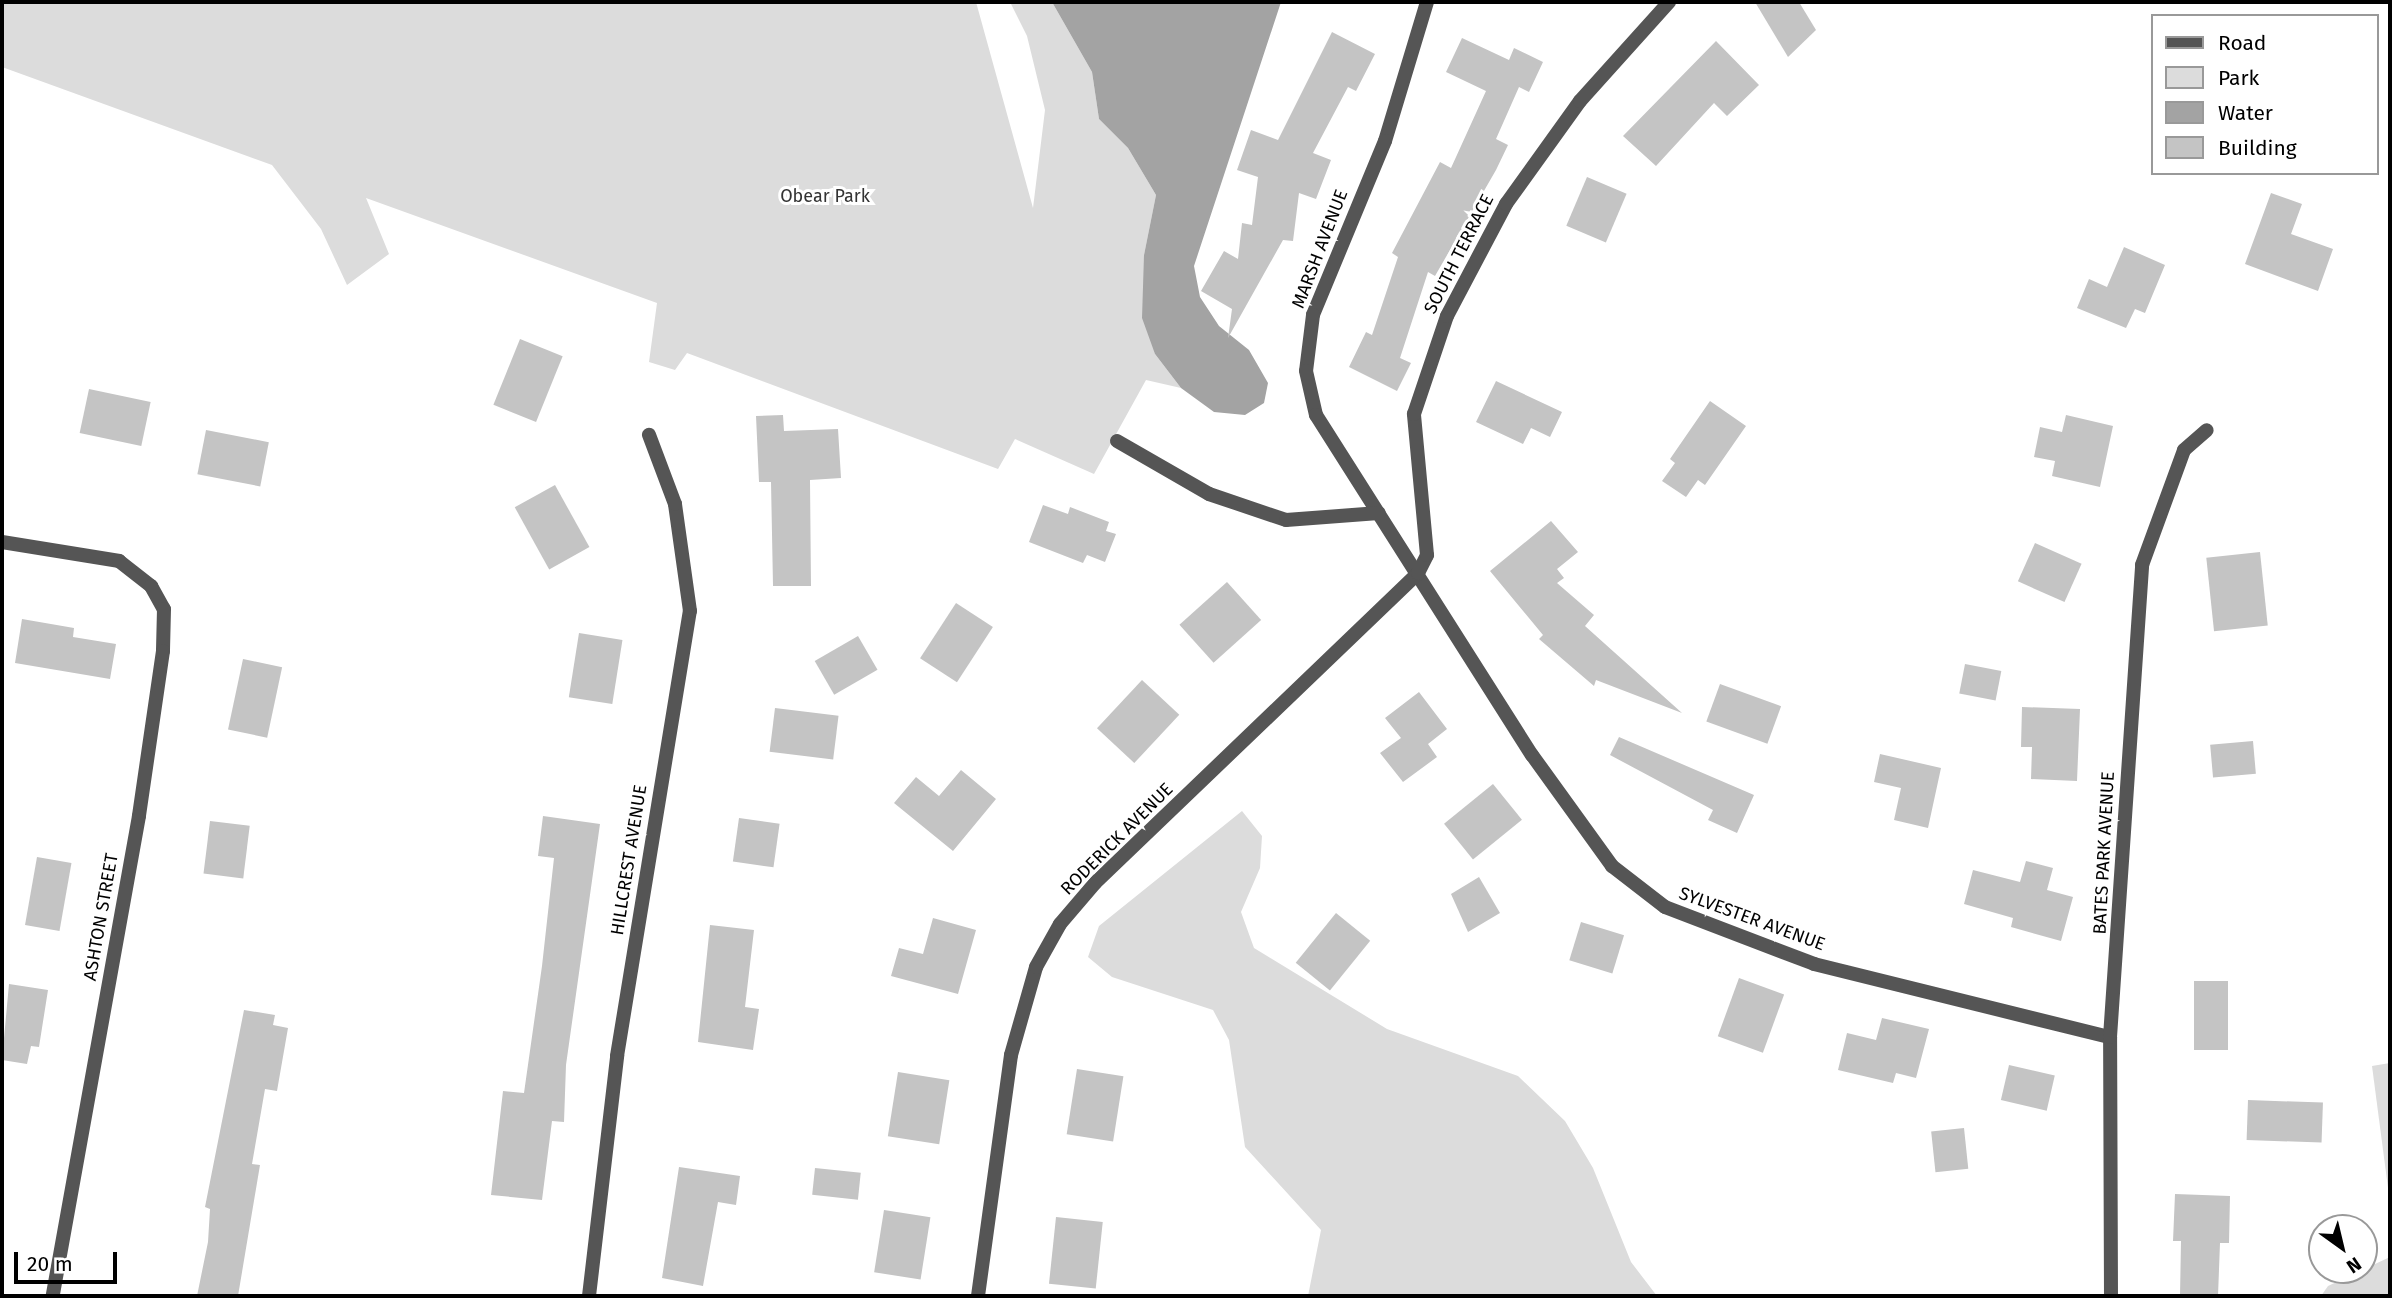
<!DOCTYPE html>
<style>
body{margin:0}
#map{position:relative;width:2392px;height:1298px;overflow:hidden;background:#fff;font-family:"Fira Sans",sans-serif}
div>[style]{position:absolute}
.green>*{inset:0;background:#dcdcdc}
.water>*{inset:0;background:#a3a3a3}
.building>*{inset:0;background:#c4c4c4;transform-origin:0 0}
.street>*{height:14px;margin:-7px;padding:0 7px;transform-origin:7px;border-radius:7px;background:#555}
span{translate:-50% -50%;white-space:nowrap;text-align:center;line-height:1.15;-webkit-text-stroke:6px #fff;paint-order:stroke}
.park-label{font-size:18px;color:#333}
.street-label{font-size:18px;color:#000}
.frame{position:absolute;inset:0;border:4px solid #000;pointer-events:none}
.legend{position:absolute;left:2151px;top:14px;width:228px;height:161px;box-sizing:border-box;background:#fff;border:2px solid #999;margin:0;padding:9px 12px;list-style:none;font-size:21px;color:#000}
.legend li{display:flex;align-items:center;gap:14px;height:35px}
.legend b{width:35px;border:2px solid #999}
.north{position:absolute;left:2308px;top:1214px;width:70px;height:70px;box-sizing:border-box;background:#fff;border:2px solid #999;border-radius:50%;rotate:146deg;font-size:19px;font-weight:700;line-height:28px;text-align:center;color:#000}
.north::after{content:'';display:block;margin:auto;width:24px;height:32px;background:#000;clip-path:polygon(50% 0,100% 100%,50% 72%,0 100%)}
.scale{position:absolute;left:14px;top:1252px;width:103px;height:32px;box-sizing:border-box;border:4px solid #000;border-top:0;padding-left:9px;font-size:21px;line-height:24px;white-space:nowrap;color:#000;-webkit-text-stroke:5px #fff;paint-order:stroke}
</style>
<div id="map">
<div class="green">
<i style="clip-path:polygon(2px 2px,976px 2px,1033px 208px,1045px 110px,1027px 36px,1010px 2px,1052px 2px,1092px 72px,1099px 119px,1128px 148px,1156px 195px,1144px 255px,1155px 354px,1181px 388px,1146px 380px,1094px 474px,1015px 439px,998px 469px,687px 353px,675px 370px,649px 362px,657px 303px,366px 198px,389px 254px,347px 285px,321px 229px,272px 165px,2px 67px)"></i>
<i style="clip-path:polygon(1242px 811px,1262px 836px,1260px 868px,1241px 912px,1254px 948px,1387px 1029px,1518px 1076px,1565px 1121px,1593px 1168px,1631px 1262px,1657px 1296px,1308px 1296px,1321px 1230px,1245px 1147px,1229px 1040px,1213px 1010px,1112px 977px,1088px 957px,1099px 926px)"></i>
<i style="clip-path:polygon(2390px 1063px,2390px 1203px,2372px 1066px)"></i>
<i style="clip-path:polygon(2390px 1257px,2390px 1296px,2321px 1296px,2328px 1286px)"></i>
</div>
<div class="water">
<i style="clip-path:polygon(1052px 2px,1281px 2px,1194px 266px,1200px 297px,1219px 326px,1249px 350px,1268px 383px,1264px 403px,1245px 415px,1214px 412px,1181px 388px,1155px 354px,1142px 318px,1144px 255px,1156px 195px,1128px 148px,1099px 119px,1092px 72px)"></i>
</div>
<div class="building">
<i style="clip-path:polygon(1755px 2px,1799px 2px,1816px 30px,1788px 57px)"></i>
<i style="clip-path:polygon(1332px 32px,1375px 54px,1356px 91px,1348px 87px,1313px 153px,1331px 160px,1316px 199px,1299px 193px,1293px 241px,1283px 240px,1228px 338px,1232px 309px,1201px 291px,1224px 251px,1238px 259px,1242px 223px,1252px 225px,1258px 177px,1237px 170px,1251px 130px,1278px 140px)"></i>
<i style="clip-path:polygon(1462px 38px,1509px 60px,1514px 48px,1543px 62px,1529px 92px,1519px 87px,1496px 139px,1508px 145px,1496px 170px,1435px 276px,1428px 272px,1400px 358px,1411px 363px,1397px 391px,1349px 367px,1366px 332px,1372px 335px,1398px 257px,1392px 253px,1440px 162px,1451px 168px,1486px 91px,1446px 72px)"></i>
<i style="clip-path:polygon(1716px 41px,1759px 85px,1727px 116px,1714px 103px,1656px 166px,1623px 136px)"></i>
<i style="left:1587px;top:177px;width:43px;height:53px;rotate:23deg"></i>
<i style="clip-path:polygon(2271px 193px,2302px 204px,2291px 234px,2333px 249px,2318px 291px,2245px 264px)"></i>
<i style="clip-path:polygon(2124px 247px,2165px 265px,2145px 313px,2135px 309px,2126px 328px,2077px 308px,2089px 279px,2107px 287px)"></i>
<i style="left:520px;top:339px;width:46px;height:71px;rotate:22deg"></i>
<i style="clip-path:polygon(1496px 381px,1562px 412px,1550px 437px,1531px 428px,1523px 444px,1476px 422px)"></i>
<i style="left:89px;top:389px;width:63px;height:45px;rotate:12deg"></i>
<i style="clip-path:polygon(1710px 401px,1746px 426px,1705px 485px,1698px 480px,1686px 497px,1662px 481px,1675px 463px,1670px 459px)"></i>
<i style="clip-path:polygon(783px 415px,784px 431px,838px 429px,841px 478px,810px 480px,811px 586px,773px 586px,771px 482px,759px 482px,756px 416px)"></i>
<i style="clip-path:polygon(2066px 415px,2113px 426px,2100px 487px,2052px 476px,2055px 461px,2034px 457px,2040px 427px,2062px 432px)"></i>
<i style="left:206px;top:430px;width:64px;height:45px;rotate:11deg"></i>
<i style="left:555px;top:485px;width:71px;height:46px;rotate:61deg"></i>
<i style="clip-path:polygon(1043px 505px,1068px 514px,1070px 507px,1109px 522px,1106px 531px,1116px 534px,1105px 562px,1087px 555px,1083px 563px,1029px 542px)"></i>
<i style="clip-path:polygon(1551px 521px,1578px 552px,1557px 569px,1564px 578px,1557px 583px,1594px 615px,1585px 626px,1682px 713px,1596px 680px,1594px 686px,1539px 639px,1543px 635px,1490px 571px)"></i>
<i style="left:2035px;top:543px;width:51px;height:42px;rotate:24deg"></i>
<i style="left:2260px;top:552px;width:74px;height:54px;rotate:84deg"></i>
<i style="left:1227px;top:582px;width:51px;height:64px;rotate:48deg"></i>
<i style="left:956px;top:603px;width:44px;height:66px;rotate:33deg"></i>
<i style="clip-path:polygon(22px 619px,74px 628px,73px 637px,116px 644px,110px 679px,15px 663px)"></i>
<i style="left:579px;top:633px;width:44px;height:65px;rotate:9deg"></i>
<i style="left:858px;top:636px;width:39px;height:50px;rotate:60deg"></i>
<i style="left:243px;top:659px;width:40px;height:72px;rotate:12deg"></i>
<i style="left:1965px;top:664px;width:37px;height:30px;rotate:11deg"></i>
<i style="left:1142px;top:680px;width:51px;height:66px;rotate:43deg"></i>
<i style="left:1720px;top:684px;width:65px;height:40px;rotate:20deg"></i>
<i style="clip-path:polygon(1419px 692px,1447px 729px,1428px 744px,1437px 757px,1403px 782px,1380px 753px,1401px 738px,1385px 718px)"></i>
<i style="clip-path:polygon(2022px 707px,2080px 709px,2077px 781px,2031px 779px,2032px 747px,2021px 747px)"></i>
<i style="left:775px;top:708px;width:64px;height:44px;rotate:7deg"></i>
<i style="clip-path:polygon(1619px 737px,1754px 795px,1737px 833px,1708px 820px,1713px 810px,1610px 755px)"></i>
<i style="left:2253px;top:741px;width:33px;height:43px;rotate:85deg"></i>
<i style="clip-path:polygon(1880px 754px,1941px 768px,1928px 828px,1894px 820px,1901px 788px,1874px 782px)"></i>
<i style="clip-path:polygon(961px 770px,996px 799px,953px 851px,894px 803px,916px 777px,939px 796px)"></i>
<i style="left:1493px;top:784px;width:46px;height:63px;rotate:51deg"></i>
<i style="clip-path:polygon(543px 816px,600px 824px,566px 1065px,564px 1122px,552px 1121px,542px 1200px,491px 1195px,503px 1091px,524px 1093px,542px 966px,554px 858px,538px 856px)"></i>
<i style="left:739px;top:818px;width:41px;height:44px;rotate:8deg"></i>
<i style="left:210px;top:821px;width:40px;height:53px;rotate:7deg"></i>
<i style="left:37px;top:857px;width:35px;height:69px;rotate:10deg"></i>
<i style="clip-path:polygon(2026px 861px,2053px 868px,2047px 890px,2073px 897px,2061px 941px,2011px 927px,2013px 918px,1964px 904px,1973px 870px,2020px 882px)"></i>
<i style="clip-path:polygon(1479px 877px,1500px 913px,1468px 932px,1451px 894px)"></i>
<i style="left:1336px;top:913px;width:44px;height:64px;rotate:39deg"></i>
<i style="clip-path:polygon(933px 918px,976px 930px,958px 994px,891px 976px,899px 948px,923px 954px)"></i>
<i style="left:1581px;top:922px;width:45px;height:40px;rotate:17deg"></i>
<i style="clip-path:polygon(710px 925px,754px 930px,745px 1007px,759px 1009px,753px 1050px,698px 1042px)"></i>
<i style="left:1739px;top:978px;width:48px;height:62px;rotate:20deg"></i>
<i style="left:2194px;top:981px;width:34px;height:69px"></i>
<i style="clip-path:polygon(9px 984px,48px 990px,39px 1047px,31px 1046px,27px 1064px,2px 1060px)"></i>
<i style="clip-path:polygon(244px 1010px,275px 1015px,273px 1025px,288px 1028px,277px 1091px,265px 1089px,252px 1164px,260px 1165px,238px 1296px,197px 1296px,208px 1242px,210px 1209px,205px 1207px)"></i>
<i style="clip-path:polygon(1882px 1018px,1929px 1029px,1916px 1078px,1896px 1073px,1893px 1083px,1838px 1070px,1847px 1033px,1876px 1040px)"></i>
<i style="left:2009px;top:1065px;width:47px;height:36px;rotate:13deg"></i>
<i style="left:1077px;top:1069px;width:47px;height:66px;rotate:9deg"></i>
<i style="left:898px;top:1072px;width:52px;height:65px;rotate:9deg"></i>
<i style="left:2248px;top:1100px;width:75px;height:40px;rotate:2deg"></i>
<i style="left:1964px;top:1128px;width:41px;height:33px;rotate:84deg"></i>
<i style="clip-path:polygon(679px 1167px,740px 1176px,736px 1205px,718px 1202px,703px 1286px,662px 1278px)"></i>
<i style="left:815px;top:1168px;width:46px;height:27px;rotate:6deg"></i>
<i style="clip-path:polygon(2175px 1194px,2230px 1196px,2229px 1243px,2220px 1243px,2218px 1296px,2180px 1296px,2181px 1241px,2173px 1241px)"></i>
<i style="left:884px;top:1210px;width:47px;height:63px;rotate:9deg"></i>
<i style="left:1056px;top:1217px;width:47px;height:67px;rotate:6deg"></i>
</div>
<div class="street">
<i style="left:1427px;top:2px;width:145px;rotate:106.8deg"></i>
<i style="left:1385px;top:141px;width:188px;rotate:112.5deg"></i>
<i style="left:1313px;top:315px;width:56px;rotate:97.1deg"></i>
<i style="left:1306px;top:371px;width:45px;rotate:77.2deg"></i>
<i style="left:1316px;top:415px;width:403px;rotate:57.6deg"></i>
<i style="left:1532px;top:755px;width:137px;rotate:54.2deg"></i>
<i style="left:1612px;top:866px;width:67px;rotate:37.7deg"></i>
<i style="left:1665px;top:907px;width:160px;rotate:20.9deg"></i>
<i style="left:1814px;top:964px;width:305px;rotate:13.9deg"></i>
<i style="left:1117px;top:441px;width:106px;rotate:29.9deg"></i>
<i style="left:1209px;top:494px;width:81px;rotate:18.7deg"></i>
<i style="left:1286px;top:520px;width:93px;rotate:-4.3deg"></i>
<i style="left:2px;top:542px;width:119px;rotate:9.2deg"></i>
<i style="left:119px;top:561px;width:41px;rotate:38deg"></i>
<i style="left:151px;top:586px;width:26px;rotate:61deg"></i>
<i style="left:164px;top:609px;width:42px;rotate:91.4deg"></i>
<i style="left:163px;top:651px;width:167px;rotate:98.3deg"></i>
<i style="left:139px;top:816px;width:488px;rotate:100.2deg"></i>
<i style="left:589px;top:1296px;width:242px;rotate:-83.3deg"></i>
<i style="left:617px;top:1056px;width:451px;rotate:-80.7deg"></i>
<i style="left:690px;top:611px;width:108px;rotate:-98deg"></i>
<i style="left:675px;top:504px;width:74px;rotate:-110.6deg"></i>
<i style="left:978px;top:1296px;width:243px;rotate:-82.2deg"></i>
<i style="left:1011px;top:1055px;width:91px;rotate:-74.1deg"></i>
<i style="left:1036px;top:967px;width:49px;rotate:-60.8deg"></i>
<i style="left:1060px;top:924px;width:54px;rotate:-49.5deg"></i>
<i style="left:1095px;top:883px;width:448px;rotate:-43.8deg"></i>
<i style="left:1418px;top:573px;width:20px;rotate:-63deg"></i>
<i style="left:1427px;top:555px;width:142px;rotate:-95.3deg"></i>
<i style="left:1414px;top:414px;width:103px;rotate:-71.4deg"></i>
<i style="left:1447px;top:316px;width:127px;rotate:-62.2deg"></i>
<i style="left:1506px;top:204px;width:127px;rotate:-54.3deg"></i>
<i style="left:1580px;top:101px;width:133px;rotate:-48deg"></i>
<i style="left:2111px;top:1296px;width:259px;rotate:-90.2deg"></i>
<i style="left:2110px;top:1037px;width:473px;rotate:-86.1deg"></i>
<i style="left:2142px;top:565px;width:122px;rotate:-69.9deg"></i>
<i style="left:2184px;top:450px;width:30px;rotate:-41deg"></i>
</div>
<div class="park-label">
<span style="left:825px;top:196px">Obear Park</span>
</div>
<div class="street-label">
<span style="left:1320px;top:249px;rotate:-69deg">MARSH AVENUE</span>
<span style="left:1459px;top:254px;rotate:-63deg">SOUTH TERRACE</span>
<span style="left:1117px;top:839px;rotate:-45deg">RODERICK AVENUE</span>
<span style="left:2104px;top:853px;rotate:-87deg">BATES PARK AVENUE</span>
<span style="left:629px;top:860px;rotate:-81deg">HILLCREST AVENUE</span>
<span style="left:101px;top:917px;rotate:-80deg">ASHTON STREET</span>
<span style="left:1752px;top:919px;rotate:20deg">SYLVESTER AVENUE</span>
</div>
<div class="frame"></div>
<ul class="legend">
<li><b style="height:9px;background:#555"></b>Road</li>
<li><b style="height:19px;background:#dcdcdc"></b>Park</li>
<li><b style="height:19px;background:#a3a3a3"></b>Water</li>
<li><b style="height:19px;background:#c4c4c4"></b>Building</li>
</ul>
<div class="north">N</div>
<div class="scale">20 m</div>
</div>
